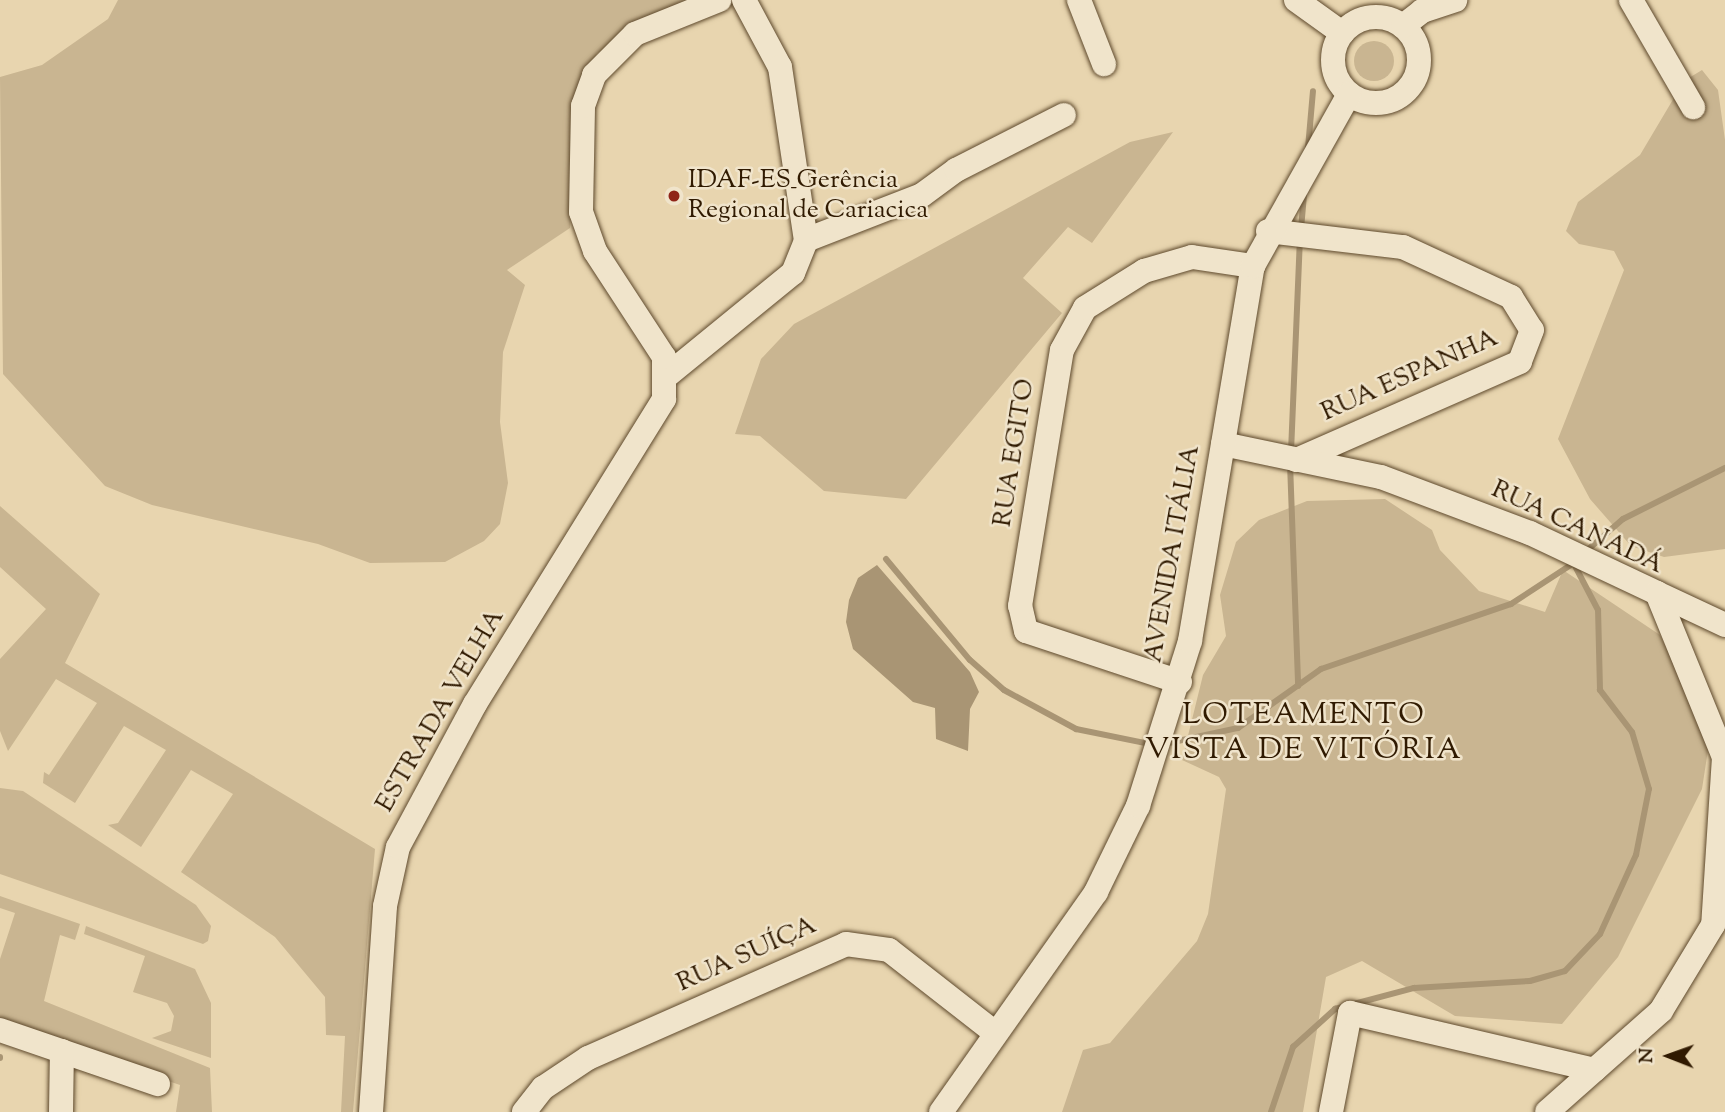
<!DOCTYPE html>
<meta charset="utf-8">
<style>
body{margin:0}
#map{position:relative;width:1725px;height:1112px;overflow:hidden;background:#e8d5af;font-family:"Sorts Mill Goudy",serif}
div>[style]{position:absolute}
.green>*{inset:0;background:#c9b591}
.round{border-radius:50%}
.water>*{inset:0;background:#a99574}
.stream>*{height:6px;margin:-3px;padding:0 3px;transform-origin:3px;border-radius:3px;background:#a99574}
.roads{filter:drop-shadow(0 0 2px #5e492c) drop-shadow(0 0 2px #5e492c)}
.minor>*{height:24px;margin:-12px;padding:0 12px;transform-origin:12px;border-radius:12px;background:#f0e4cb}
.minor>.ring{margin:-12px;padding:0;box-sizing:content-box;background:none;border:24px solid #f0e4cb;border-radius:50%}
.dots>*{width:19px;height:19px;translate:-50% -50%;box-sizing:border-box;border:4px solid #f0e4cb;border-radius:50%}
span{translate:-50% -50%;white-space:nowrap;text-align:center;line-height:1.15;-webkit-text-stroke:5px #f0e4cb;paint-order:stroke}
.poi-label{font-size:26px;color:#301a01}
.left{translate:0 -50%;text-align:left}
.street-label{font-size:26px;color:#301a01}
.quarter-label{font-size:30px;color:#301a01;letter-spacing:2px}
.north{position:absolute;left:1634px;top:1021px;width:70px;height:70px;-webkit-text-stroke:5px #f0e4cb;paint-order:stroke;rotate:271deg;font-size:19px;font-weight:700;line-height:28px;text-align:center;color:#301a01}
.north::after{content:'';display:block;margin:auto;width:24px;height:32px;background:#301a01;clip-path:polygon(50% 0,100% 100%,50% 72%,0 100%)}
</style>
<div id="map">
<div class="green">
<i style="clip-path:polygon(118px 0,694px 0,597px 53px,579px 91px,570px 228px,507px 270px,525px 285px,503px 352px,500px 422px,508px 483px,500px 524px,484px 541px,445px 562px,370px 563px,318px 544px,152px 505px,105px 486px,3px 374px,0 77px,42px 65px,108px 19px)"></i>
<i class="round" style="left:1354px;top:41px;width:40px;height:40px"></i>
<i style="clip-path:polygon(1702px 70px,1718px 90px,1725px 140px,1725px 549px,1664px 557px,1631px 546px,1590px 499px,1558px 439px,1624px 270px,1614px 251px,1579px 244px,1566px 231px,1578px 202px,1640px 155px,1684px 81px)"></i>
<i style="clip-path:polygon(1173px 132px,1092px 243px,1068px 227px,1023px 278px,1062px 313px,906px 499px,824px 491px,760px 436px,735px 434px,761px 359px,794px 324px,1130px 142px)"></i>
<i style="clip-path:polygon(1385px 499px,1432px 530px,1440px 550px,1479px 591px,1545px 612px,1563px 570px,1660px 635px,1710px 737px,1702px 789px,1618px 957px,1562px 1024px,1455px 1016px,1362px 961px,1326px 977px,1303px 1112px,1062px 1112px,1083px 1050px,1110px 1043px,1197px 941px,1208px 914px,1226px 789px,1219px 777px,1182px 760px,1203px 675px,1226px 636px,1220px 595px,1236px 542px,1259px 520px,1307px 501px)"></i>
<i style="clip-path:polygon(0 506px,100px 594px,65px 663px,375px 849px,353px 1112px,341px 1112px,345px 1036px,326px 1035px,325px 997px,275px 937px,181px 872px,233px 794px,191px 770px,141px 847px,108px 825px,118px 823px,166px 750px,124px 726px,75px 803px,43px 783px,44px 772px,49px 775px,97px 703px,56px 679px,8px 751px,0 731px,0 659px,46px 609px,0 567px)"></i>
<i style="clip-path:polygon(0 788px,23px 791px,196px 905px,211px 926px,208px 941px,203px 944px,0 874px)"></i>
<i style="clip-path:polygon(0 896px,80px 924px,75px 940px,60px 935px,44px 1001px,210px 1068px,212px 1112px,176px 1112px,180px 1085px,0 1024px,0 959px,15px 913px,0 908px)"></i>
<i style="clip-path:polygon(86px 926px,195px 969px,211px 1003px,211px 1058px,152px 1038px,171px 1031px,174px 1016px,167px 1003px,133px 992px,145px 956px,84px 934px)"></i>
</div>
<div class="water">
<i style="clip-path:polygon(877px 565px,970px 672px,979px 692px,970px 709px,968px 751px,936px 739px,935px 708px,913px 702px,853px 649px,846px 622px,849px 600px,858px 578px)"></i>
</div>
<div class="stream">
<i style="left:1308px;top:148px;width:57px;rotate:-85deg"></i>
<i style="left:1301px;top:229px;width:35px;rotate:-85deg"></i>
<i style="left:1291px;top:452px;width:212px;rotate:-87.6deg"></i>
<i style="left:1290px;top:463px;width:223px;rotate:87.9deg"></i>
<i style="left:1584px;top:553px;width:52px;rotate:-41.1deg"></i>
<i style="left:1623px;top:519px;width:114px;rotate:-26.6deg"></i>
<i style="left:886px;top:559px;width:131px;rotate:50.3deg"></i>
<i style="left:970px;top:660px;width:45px;rotate:41.4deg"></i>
<i style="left:1004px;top:690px;width:82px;rotate:28.4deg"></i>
<i style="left:1076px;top:729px;width:76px;rotate:11.5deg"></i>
<i style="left:1164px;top:744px;width:76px;rotate:-12.2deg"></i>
<i style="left:1238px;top:728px;width:102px;rotate:-35.4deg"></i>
<i style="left:1321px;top:669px;width:201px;rotate:-18.9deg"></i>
<i style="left:1511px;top:604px;width:79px;rotate:-33.1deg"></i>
<i style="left:0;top:1058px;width:1px;rotate:-90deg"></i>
<i style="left:1271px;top:1112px;width:69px;rotate:-71.3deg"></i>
<i style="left:1293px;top:1047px;width:57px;rotate:-42.1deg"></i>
<i style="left:1335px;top:1009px;width:82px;rotate:-14.9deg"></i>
<i style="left:1414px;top:988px;width:116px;rotate:-3.5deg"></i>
<i style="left:1530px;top:981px;width:36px;rotate:-16deg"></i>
<i style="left:1565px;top:971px;width:51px;rotate:-46.6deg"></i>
<i style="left:1600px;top:934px;width:87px;rotate:-65.5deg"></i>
<i style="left:1636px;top:855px;width:67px;rotate:-78.9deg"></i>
<i style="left:1649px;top:789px;width:59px;rotate:-106.6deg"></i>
<i style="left:1632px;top:732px;width:53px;rotate:-127.3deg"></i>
<i style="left:1600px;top:690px;width:80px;rotate:-91.4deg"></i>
<i style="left:1598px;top:610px;width:52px;rotate:-117.6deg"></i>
</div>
<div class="roads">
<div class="minor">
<i style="left:744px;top:0;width:76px;rotate:61.8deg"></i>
<i style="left:780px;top:67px;width:175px;rotate:81.5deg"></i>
<i style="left:1079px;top:0;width:69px;rotate:68.7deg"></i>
<i style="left:1296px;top:0;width:57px;rotate:35.7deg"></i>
<i style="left:1631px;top:0;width:124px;rotate:59.9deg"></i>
<i class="ring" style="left:1333px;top:17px;width:62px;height:62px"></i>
<i style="left:1403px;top:26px;width:24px;rotate:-38deg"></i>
<i style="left:1422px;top:11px;width:35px;rotate:-18deg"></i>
<i style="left:1268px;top:231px;width:136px;rotate:6.8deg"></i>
<i style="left:1403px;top:247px;width:119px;rotate:24.8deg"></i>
<i style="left:1511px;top:297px;width:39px;rotate:58deg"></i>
<i style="left:1532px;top:330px;width:34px;rotate:111deg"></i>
<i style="left:1520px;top:362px;width:244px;rotate:156.3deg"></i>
<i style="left:669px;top:374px;width:160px;rotate:-39.2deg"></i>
<i style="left:793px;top:273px;width:35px;rotate:-68deg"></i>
<i style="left:806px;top:240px;width:124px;rotate:-21.2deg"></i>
<i style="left:922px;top:195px;width:42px;rotate:-36.3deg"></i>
<i style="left:956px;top:170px;width:121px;rotate:-27deg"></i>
<i style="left:1223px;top:444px;width:161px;rotate:11.8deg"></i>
<i style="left:1381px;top:477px;width:159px;rotate:20.6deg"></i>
<i style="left:1530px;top:533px;width:140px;rotate:25.3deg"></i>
<i style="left:1657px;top:593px;width:177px;rotate:67.8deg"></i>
<i style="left:1724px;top:757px;width:168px;rotate:93.7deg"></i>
<i style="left:1713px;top:925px;width:100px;rotate:121.2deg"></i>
<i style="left:1661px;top:1011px;width:152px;rotate:138.5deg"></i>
<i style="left:1657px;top:593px;width:75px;rotate:25.2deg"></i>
<i style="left:1180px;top:682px;width:162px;rotate:-161.7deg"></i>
<i style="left:1026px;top:631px;width:26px;rotate:-103deg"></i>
<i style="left:1020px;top:606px;width:259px;rotate:-80.7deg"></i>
<i style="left:1062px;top:350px;width:48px;rotate:-61.3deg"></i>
<i style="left:1085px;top:308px;width:70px;rotate:-32.1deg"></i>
<i style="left:1144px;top:271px;width:50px;rotate:-16.3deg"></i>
<i style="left:1192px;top:257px;width:62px;rotate:8.4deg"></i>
<i style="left:0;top:1030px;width:167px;rotate:18.9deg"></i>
<i style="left:61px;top:1112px;width:61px;rotate:-89.1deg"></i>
<i style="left:371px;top:1112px;width:206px;rotate:-86.1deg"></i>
<i style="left:385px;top:906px;width:60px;rotate:-77.6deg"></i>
<i style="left:398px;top:847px;width:162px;rotate:-61.7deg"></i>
<i style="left:475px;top:704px;width:359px;rotate:-58.2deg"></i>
<i style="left:664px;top:399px;width:42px;rotate:-90deg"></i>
<i style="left:664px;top:357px;width:126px;rotate:-123.1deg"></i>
<i style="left:595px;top:251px;width:41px;rotate:-109.7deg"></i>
<i style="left:581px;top:212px;width:106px;rotate:-88.9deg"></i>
<i style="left:583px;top:106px;width:33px;rotate:-70deg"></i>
<i style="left:594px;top:75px;width:58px;rotate:-45deg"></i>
<i style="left:635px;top:34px;width:91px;rotate:-22deg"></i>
<i style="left:524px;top:1112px;width:31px;rotate:-52deg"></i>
<i style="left:543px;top:1088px;width:54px;rotate:-33.7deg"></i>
<i style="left:588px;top:1058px;width:282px;rotate:-23.8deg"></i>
<i style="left:846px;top:944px;width:43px;rotate:7.9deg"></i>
<i style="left:889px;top:950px;width:133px;rotate:38deg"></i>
<i style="left:941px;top:1112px;width:269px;rotate:-54.8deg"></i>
<i style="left:1096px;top:892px;width:96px;rotate:-64deg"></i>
<i style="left:1138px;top:806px;width:173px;rotate:-72.5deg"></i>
<i style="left:1190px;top:641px;width:380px;rotate:-80.5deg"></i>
<i style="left:1253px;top:266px;width:197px;rotate:-60.8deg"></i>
<i style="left:1331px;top:1112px;width:101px;rotate:-79.1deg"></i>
<i style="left:1350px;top:1013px;width:251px;rotate:13.1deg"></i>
</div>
</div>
<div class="dots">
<i style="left:674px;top:196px;background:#8f2418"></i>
</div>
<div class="poi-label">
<span class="left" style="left:688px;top:196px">IDAF-ES_Gerência<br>Regional de Cariacica</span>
</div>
<div class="street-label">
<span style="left:1410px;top:376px;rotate:-24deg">RUA ESPANHA</span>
<span style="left:1015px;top:453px;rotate:-81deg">RUA EGITO</span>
<span style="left:1577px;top:528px;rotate:25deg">RUA CANADÁ</span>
<span style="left:1173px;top:554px;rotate:-80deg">AVENIDA ITÁLIA</span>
<span style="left:441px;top:711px;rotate:-60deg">ESTRADA VELHA</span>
<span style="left:747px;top:955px;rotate:-24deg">RUA SUÍÇA</span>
</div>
<div class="quarter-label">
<span style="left:1304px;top:733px">LOTEAMENTO<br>VISTA DE VITÓRIA</span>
</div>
<div class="north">N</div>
</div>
